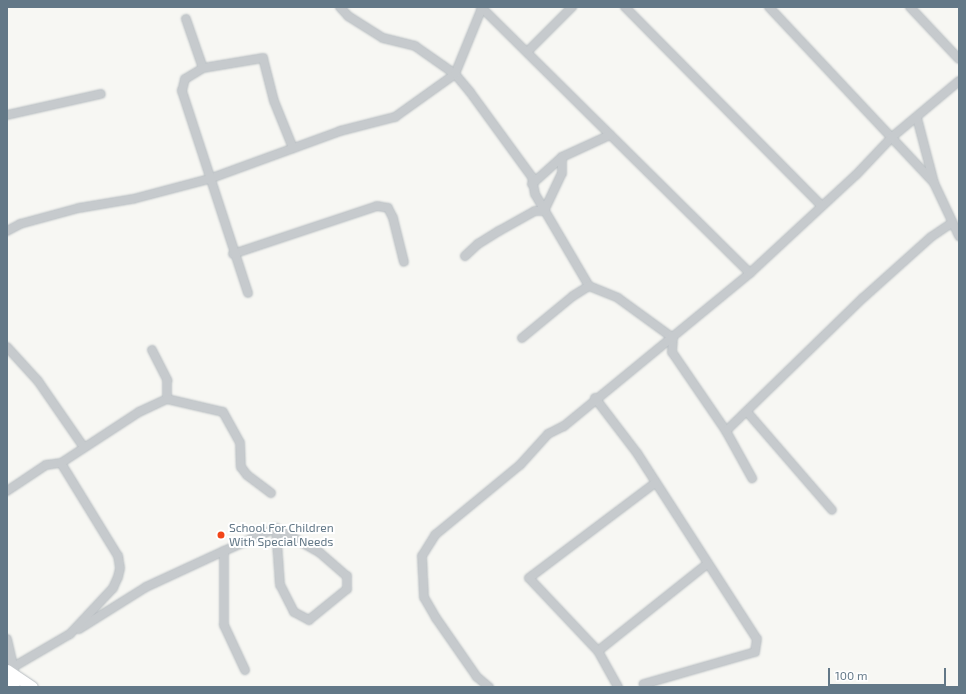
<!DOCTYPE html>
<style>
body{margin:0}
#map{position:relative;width:966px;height:694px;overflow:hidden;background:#f7f7f3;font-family:"Exo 2",sans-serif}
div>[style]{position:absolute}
.roads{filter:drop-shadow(0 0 1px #b6bcc0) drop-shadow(0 0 1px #b6bcc0)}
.street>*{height:8px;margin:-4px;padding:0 4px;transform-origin:4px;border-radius:4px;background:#c6cacd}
.secondary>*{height:11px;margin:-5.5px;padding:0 5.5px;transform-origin:5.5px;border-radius:5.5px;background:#fff}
.dots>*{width:11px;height:11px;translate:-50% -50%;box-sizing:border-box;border:2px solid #fff;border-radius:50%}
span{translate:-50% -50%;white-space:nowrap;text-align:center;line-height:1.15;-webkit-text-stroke:4px #fff;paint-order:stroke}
.poi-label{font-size:12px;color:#637887}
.left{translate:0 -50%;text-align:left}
.frame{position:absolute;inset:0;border:8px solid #637887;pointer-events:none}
.scale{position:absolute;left:828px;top:668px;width:118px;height:18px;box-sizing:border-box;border:2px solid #637887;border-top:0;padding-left:5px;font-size:12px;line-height:14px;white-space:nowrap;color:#637887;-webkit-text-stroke:3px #fff;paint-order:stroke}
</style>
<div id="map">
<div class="roads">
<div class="street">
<i style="left:340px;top:7px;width:12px;rotate:48deg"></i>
<i style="left:348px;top:16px;width:41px;rotate:32.2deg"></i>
<i style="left:383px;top:38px;width:33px;rotate:14deg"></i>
<i style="left:415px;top:46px;width:49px;rotate:35deg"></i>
<i style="left:455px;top:74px;width:23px;rotate:50deg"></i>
<i style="left:470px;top:92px;width:105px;rotate:53.9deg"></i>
<i style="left:532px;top:177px;width:17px;rotate:80deg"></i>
<i style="left:535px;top:194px;width:107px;rotate:59.6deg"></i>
<i style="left:589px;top:286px;width:31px;rotate:22deg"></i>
<i style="left:618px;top:298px;width:68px;rotate:36deg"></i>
<i style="left:673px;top:338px;width:14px;rotate:94deg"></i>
<i style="left:672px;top:352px;width:96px;rotate:55.6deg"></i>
<i style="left:726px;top:431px;width:54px;rotate:61deg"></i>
<i style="left:481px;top:7px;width:378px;rotate:44.7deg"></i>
<i style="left:625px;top:7px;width:279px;rotate:45.3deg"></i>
<i style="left:769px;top:7px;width:241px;rotate:46.8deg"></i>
<i style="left:910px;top:7px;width:71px;rotate:46.7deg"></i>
<i style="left:186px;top:19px;width:52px;rotate:70.9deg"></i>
<i style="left:527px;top:52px;width:64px;rotate:-45deg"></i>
<i style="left:7px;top:115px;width:96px;rotate:-12.6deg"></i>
<i style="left:917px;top:118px;width:67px;rotate:75.3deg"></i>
<i style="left:934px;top:183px;width:59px;rotate:64.7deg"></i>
<i style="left:532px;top:184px;width:40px;rotate:-42deg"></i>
<i style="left:562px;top:157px;width:53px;rotate:-24.6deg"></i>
<i style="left:7px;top:231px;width:15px;rotate:-28deg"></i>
<i style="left:20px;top:224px;width:61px;rotate:-15.2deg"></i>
<i style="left:79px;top:208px;width:55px;rotate:-9.5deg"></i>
<i style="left:133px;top:199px;width:79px;rotate:-14.7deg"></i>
<i style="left:209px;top:179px;width:140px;rotate:-20.1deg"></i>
<i style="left:340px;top:131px;width:57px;rotate:-14.3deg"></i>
<i style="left:395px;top:117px;width:74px;rotate:-35.6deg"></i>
<i style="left:455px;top:74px;width:71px;rotate:-67.8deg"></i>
<i style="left:233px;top:254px;width:152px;rotate:-18.4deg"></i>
<i style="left:377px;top:206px;width:11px;rotate:10deg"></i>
<i style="left:388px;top:208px;width:11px;rotate:63deg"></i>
<i style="left:393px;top:218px;width:45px;rotate:76deg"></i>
<i style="left:465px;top:256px;width:18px;rotate:-43deg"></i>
<i style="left:478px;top:244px;width:25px;rotate:-32deg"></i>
<i style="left:499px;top:231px;width:41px;rotate:-29.1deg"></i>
<i style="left:535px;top:211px;width:9px"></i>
<i style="left:544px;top:211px;width:42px;rotate:-64.7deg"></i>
<i style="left:562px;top:173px;width:16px;rotate:-90deg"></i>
<i style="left:248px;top:293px;width:213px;rotate:-108.1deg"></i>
<i style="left:182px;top:91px;width:12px;rotate:-76deg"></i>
<i style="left:185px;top:79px;width:21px;rotate:-31deg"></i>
<i style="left:203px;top:68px;width:61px;rotate:-9.5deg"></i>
<i style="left:263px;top:58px;width:44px;rotate:75.7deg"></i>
<i style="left:274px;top:101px;width:51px;rotate:68deg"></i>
<i style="left:522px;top:338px;width:66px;rotate:-39.5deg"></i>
<i style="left:573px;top:296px;width:19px;rotate:-32deg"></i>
<i style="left:7px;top:347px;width:46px;rotate:47.6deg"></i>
<i style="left:38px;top:381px;width:79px;rotate:55.3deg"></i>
<i style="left:152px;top:350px;width:34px;rotate:63deg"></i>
<i style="left:167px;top:380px;width:19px;rotate:90deg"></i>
<i style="left:595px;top:398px;width:69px;rotate:52.6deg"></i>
<i style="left:637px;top:453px;width:221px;rotate:57.2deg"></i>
<i style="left:757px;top:639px;width:13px;rotate:99deg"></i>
<i style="left:755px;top:652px;width:116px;rotate:163.9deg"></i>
<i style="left:748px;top:413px;width:128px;rotate:49.1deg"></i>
<i style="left:726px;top:431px;width:191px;rotate:-44.2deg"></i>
<i style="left:863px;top:298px;width:91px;rotate:-41.9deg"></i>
<i style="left:931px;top:237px;width:25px;rotate:-34deg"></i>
<i style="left:7px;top:491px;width:47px;rotate:-33.7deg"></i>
<i style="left:46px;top:465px;width:15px;rotate:-8deg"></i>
<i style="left:61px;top:463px;width:93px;rotate:-33.2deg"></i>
<i style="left:139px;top:412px;width:31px;rotate:-25deg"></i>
<i style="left:167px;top:399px;width:57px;rotate:13.1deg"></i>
<i style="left:223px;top:412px;width:35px;rotate:61deg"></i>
<i style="left:240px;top:443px;width:24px;rotate:88deg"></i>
<i style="left:241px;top:467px;width:10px;rotate:53deg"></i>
<i style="left:247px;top:475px;width:30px;rotate:37deg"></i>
<i style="left:276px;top:528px;width:49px;rotate:29.2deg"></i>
<i style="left:319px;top:552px;width:37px;rotate:41deg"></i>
<i style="left:347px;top:576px;width:13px;rotate:90deg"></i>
<i style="left:347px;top:589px;width:49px;rotate:140.8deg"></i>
<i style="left:309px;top:620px;width:17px;rotate:-152deg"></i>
<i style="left:294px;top:612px;width:30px;rotate:-117deg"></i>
<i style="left:280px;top:585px;width:57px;rotate:-94deg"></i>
<i style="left:79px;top:629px;width:79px;rotate:-32.1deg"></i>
<i style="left:146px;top:587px;width:86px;rotate:-24.8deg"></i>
<i style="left:7px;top:639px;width:31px;rotate:77deg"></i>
<i style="left:598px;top:651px;width:100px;rotate:-133.4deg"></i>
<i style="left:529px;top:578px;width:158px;rotate:-37deg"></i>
<i style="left:15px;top:666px;width:64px;rotate:-30.2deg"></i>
<i style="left:70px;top:634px;width:63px;rotate:-46.9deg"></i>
<i style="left:113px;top:588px;width:12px;rotate:-66deg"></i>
<i style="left:118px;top:577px;width:9px;rotate:-77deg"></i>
<i style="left:120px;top:568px;width:12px;rotate:-99deg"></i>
<i style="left:118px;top:556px;width:109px;rotate:-121.5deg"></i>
<i style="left:245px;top:670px;width:50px;rotate:-115deg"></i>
<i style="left:224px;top:625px;width:74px;rotate:-90deg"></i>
<i style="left:224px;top:551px;width:57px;rotate:-23.9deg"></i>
<i style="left:489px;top:687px;width:16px;rotate:-140deg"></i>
<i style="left:477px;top:677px;width:72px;rotate:-124.8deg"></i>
<i style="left:436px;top:618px;width:24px;rotate:-120deg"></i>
<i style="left:424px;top:597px;width:41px;rotate:-92.8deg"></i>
<i style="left:422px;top:556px;width:25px;rotate:-58deg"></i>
<i style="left:435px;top:535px;width:110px;rotate:-39.5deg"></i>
<i style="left:520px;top:465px;width:42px;rotate:-47.9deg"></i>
<i style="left:548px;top:434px;width:18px;rotate:-27deg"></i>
<i style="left:564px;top:426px;width:241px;rotate:-39.4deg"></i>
<i style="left:750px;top:273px;width:144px;rotate:-42.8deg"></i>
<i style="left:856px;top:175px;width:52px;rotate:-46.5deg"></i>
<i style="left:892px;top:137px;width:87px;rotate:-39.9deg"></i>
<i style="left:618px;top:687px;width:41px;rotate:-119.1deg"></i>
<i style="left:598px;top:651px;width:139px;rotate:-38.6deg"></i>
</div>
<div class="secondary">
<i style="left:7px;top:670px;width:30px;rotate:34deg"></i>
<i style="left:7px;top:682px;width:9px;rotate:36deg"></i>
</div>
</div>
<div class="dots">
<i style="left:221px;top:535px;background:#f24518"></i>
</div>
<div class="poi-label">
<span class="left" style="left:229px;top:535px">School For Children<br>With Special Needs</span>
</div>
<div class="frame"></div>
<div class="scale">100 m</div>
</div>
